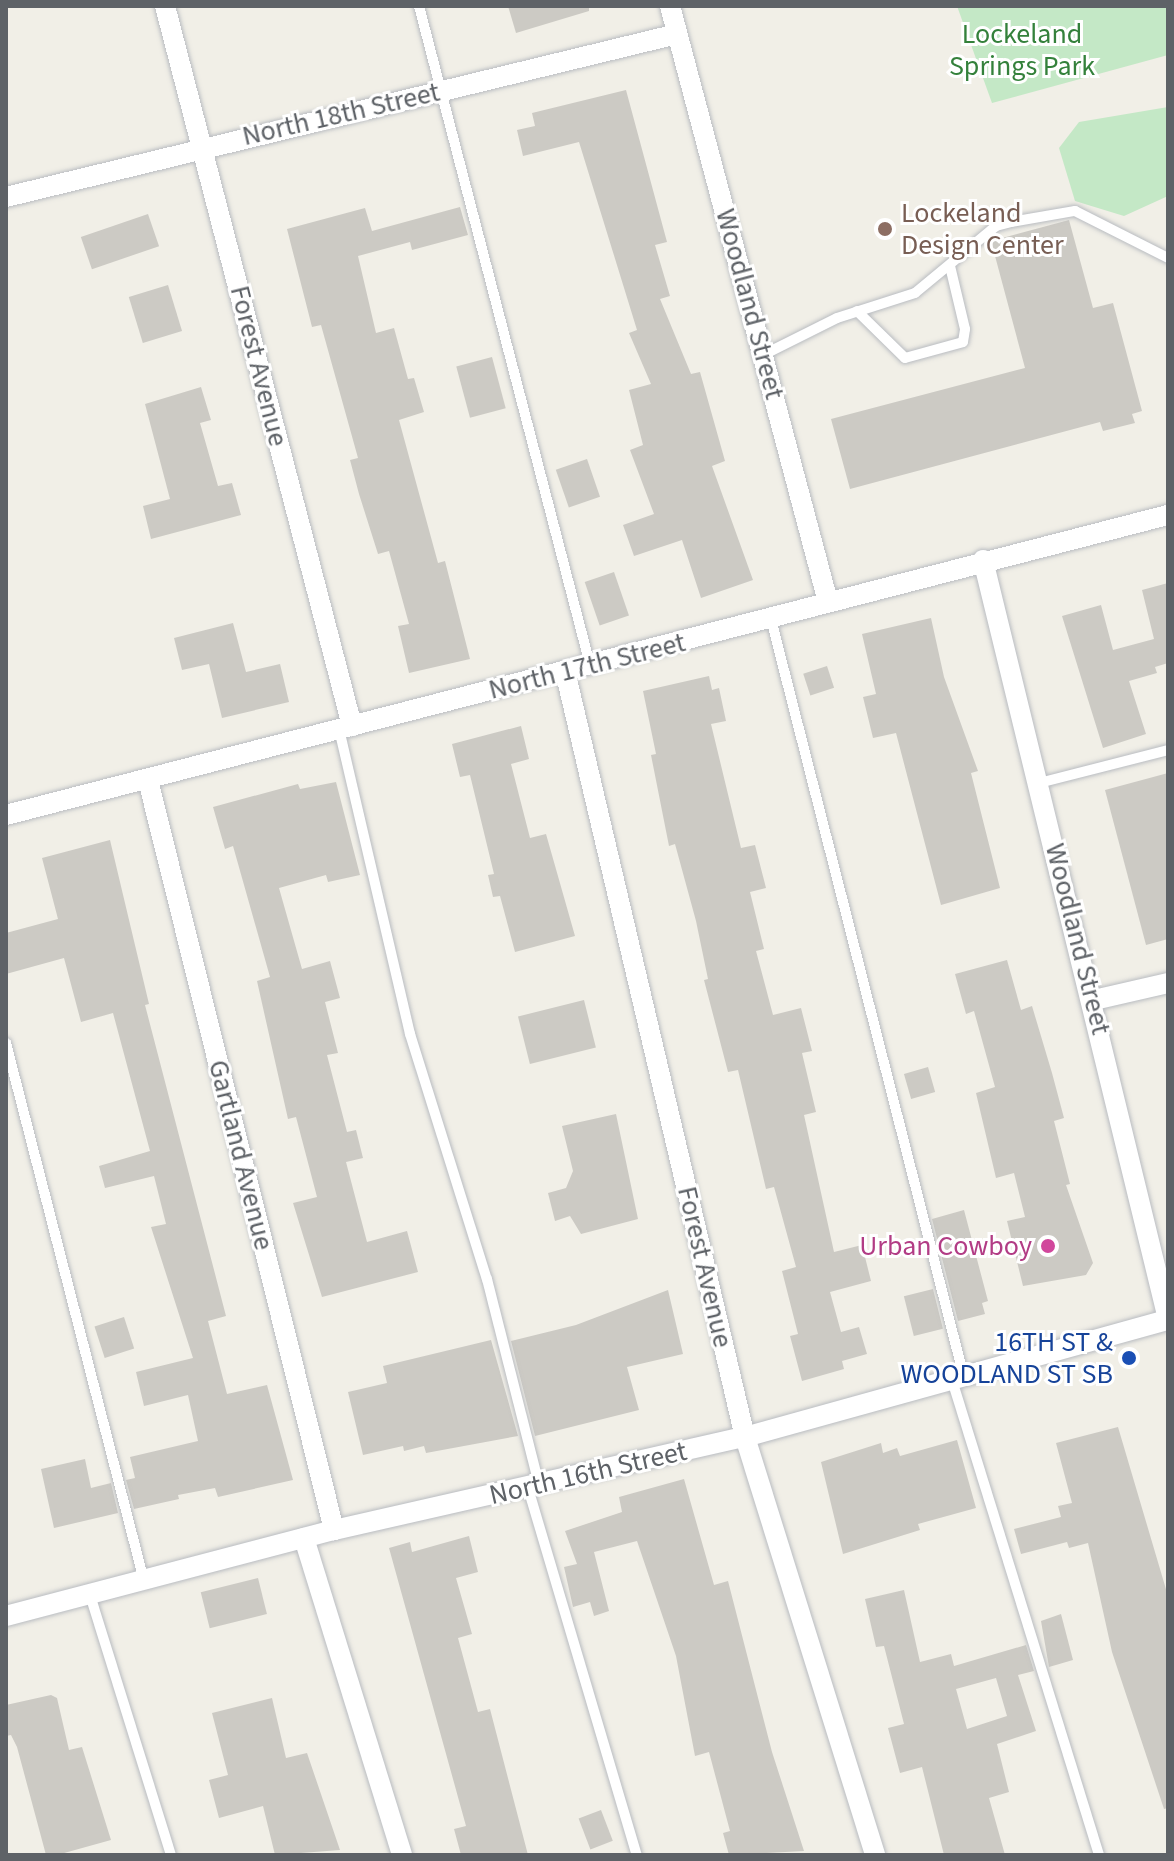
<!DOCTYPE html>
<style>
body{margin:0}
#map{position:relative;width:1174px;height:1861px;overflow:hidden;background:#f1efe7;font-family:"Source Sans 3",sans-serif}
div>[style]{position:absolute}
.green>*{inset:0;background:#c4e8c6}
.building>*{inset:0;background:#cccac4;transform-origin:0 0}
.roads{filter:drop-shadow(0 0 2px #b9bcc1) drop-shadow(0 0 2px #b9bcc1)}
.lane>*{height:10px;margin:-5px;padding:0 5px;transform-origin:5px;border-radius:5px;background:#fff}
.street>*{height:20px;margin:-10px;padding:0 10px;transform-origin:10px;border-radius:10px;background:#fff}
.dots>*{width:22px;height:22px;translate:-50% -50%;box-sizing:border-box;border:4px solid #fff;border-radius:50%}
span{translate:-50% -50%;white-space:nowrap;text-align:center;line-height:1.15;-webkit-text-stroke:6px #fff;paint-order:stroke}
.park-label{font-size:28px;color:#34813b}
.street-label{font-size:28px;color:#5e6267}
.education-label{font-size:28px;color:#785e54}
.left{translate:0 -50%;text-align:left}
.hotel-label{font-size:28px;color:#b23c85}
.right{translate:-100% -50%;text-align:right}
.transit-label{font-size:28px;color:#164399}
.frame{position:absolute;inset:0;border:8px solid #5e6267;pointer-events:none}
</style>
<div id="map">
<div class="green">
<i style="clip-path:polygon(957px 6px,1168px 6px,1168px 55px,992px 103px)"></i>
<i style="clip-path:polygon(1168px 107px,1168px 196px,1124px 216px,1075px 201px,1059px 148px,1079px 122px)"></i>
</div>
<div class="building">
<i style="clip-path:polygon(508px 6px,589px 6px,589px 11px,516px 33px)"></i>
<i style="clip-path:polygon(626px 90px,667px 242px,655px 245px,670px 296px,660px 299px,691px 374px,700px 372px,725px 461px,712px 466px,753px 580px,701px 598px,682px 540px,634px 556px,623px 525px,654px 514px,630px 450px,643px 445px,629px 390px,651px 384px,629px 333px,637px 330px,579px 142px,523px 156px,517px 130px,535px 126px,532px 113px)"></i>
<i style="clip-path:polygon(460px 207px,468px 235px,412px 250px,410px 242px,358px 256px,376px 333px,394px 328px,408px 379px,414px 378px,424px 412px,399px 420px,438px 563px,445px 561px,470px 659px,409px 673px,398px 626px,409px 624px,389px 551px,378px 554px,359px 494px,350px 460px,358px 458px,321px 325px,312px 327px,287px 229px,365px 208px,372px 231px)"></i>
<i style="left:148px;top:214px;width:34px;height:71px;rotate:71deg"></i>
<i style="clip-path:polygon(1069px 220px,1093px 308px,1113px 303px,1142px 411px,1132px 414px,1135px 423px,1103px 431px,1100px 422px,850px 489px,831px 419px,1025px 368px,991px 241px)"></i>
<i style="left:168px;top:285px;width:48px;height:41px;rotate:73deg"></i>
<i style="left:492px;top:357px;width:53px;height:37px;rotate:75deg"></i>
<i style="clip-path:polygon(201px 387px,211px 420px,200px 423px,218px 486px,232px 483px,241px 515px,151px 539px,143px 506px,170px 499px,145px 404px)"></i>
<i style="left:587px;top:459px;width:40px;height:33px;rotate:71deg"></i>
<i style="left:614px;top:572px;width:46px;height:31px;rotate:71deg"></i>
<i style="clip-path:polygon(1168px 583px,1168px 663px,1155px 667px,1157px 673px,1129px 681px,1146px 734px,1103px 748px,1062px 616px,1101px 605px,1113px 650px,1154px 639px,1142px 590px)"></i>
<i style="clip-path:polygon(931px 618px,944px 677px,978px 771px,971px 773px,1000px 888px,941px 905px,896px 733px,873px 738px,863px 697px,876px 694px,862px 634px)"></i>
<i style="clip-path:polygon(233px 623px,246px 672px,280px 664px,289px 702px,222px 718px,209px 664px,182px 670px,174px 638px)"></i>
<i style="left:827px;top:666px;width:23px;height:25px;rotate:72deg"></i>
<i style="clip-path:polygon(709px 676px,712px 690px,719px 688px,726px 721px,711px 724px,741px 848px,755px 845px,766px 888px,750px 892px,764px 949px,756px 951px,773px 1015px,801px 1008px,812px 1051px,802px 1053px,816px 1112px,804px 1115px,834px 1252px,862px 1245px,871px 1281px,830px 1292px,841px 1332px,859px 1327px,867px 1354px,842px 1361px,844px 1369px,802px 1381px,790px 1336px,798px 1334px,782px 1271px,796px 1267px,774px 1187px,766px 1189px,738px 1070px,728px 1072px,704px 980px,708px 979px,696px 921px,675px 844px,669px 846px,651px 755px,656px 754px,643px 691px)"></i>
<i style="clip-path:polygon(521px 726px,529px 759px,511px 764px,530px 838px,546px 834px,575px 936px,515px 952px,500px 896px,493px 897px,488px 875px,494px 874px,470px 775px,460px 777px,452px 744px)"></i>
<i style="clip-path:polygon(1168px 773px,1168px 939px,1146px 945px,1105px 790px)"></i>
<i style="clip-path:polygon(336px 782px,360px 875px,328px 882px,326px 875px,279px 888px,302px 969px,330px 961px,340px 998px,325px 1002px,338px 1053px,327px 1055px,347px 1132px,356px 1130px,363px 1158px,346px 1162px,367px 1242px,407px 1231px,418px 1272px,322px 1297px,293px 1203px,317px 1197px,296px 1117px,288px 1119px,257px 981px,270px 977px,233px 846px,225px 849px,213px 807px,298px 784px,300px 789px)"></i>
<i style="clip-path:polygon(110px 840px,149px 1004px,145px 1005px,226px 1316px,208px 1321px,227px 1394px,267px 1385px,293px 1480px,218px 1497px,215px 1488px,178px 1495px,179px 1499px,134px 1509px,126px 1480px,135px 1478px,130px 1457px,198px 1441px,188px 1395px,144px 1406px,136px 1372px,193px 1358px,151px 1227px,166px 1224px,154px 1176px,105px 1188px,99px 1166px,150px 1151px,113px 1013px,81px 1022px,64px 958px,6px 974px,6px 933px,58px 919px,42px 858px)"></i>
<i style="clip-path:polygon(1007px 960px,1021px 1010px,1032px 1006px,1052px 1073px,1064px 1118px,1054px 1121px,1070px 1184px,1066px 1185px,1093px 1263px,1086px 1275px,1023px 1286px,1007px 1221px,1025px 1217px,1014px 1173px,996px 1178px,976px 1093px,995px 1087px,974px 1011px,966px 1014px,955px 974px)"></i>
<i style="left:584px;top:1000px;width:49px;height:68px;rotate:76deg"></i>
<i style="left:928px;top:1067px;width:26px;height:25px;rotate:74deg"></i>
<i style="clip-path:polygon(616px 1114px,638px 1219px,581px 1234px,570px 1216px,555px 1221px,548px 1193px,566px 1188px,573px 1171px,562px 1126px)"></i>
<i style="clip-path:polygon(964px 1210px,988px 1301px,982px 1303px,985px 1314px,958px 1321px,932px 1219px)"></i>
<i style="left:933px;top:1289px;width:41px;height:30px;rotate:76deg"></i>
<i style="clip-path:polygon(668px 1290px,683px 1354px,627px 1367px,639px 1410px,535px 1436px,511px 1341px,576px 1325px)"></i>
<i style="left:124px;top:1317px;width:33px;height:31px;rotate:72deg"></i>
<i style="clip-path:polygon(491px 1340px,518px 1436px,426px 1453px,424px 1446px,404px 1451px,403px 1446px,363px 1455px,348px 1392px,387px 1383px,383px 1366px)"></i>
<i style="clip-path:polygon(1118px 1427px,1168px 1596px,1168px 1808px,1164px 1809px,1112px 1652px,1088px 1543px,1069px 1548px,1067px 1542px,1021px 1554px,1014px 1529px,1061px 1517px,1058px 1506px,1072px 1503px,1056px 1443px)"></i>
<i style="clip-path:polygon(957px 1440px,976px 1508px,918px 1524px,920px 1530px,843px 1554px,821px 1462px,881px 1443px,883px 1453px,897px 1448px,900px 1456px)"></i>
<i style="clip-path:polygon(85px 1459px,91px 1488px,111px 1483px,118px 1513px,54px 1528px,41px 1469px)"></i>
<i style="clip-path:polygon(684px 1479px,714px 1585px,728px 1581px,772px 1752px,804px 1851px,729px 1855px,723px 1833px,730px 1831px,709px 1752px,695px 1756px,676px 1656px,637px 1541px,594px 1552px,609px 1611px,594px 1616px,590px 1602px,573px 1607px,564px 1567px,577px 1564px,565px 1531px,622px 1512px,619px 1497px)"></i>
<i style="clip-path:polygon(469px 1536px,478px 1572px,456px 1578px,472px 1634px,458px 1638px,478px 1712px,490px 1709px,528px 1855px,461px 1855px,454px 1829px,466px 1826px,389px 1548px,410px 1542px,412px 1552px)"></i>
<i style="left:258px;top:1578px;width:37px;height:59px;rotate:76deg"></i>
<i style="clip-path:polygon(evenodd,904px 1590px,920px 1662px,951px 1654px,954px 1666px,1026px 1645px,1034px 1671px,1018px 1675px,1036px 1731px,997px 1744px,1009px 1792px,989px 1798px,1005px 1855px,944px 1855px,922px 1767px,900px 1773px,888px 1728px,904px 1724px,884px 1646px,876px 1647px,865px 1599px,904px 1590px,996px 1678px,1007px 1716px,967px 1729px,956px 1689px,996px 1678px)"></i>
<i style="clip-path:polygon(1061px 1614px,1073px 1660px,1049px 1667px,1041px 1621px)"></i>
<i style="clip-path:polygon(51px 1695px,57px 1698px,69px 1750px,82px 1747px,111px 1840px,57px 1855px,46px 1855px,17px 1747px,11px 1735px,6px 1736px,6px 1705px)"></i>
<i style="clip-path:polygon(272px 1698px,286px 1758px,307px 1753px,340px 1850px,275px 1855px,263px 1806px,219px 1818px,209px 1780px,228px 1775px,212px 1713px)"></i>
<i style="left:601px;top:1810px;width:33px;height:24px;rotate:69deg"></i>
</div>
<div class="roads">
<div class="lane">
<i style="left:419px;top:6px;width:681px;rotate:75.45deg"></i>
<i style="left:857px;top:311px;width:67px;rotate:44.4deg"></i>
<i style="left:905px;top:358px;width:60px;rotate:-15.4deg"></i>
<i style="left:963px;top:342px;width:13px;rotate:-81deg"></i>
<i style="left:965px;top:329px;width:65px;rotate:-103.4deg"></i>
<i style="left:765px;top:354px;width:80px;rotate:-26.6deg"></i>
<i style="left:837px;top:318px;width:82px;rotate:-17.8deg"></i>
<i style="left:915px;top:293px;width:105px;rotate:-39.6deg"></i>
<i style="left:996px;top:226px;width:16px;rotate:-15deg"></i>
<i style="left:1011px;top:222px;width:65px;rotate:-9.8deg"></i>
<i style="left:1075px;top:211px;width:104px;rotate:26.8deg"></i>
<i style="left:771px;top:619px;width:782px;rotate:75.72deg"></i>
<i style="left:339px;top:729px;width:313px;rotate:76.9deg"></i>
<i style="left:410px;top:1034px;width:257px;rotate:72.6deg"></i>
<i style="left:487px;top:1279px;width:212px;rotate:75.8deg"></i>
<i style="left:1039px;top:783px;width:133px;rotate:-14.3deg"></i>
<i style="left:6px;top:1043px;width:555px;rotate:75.61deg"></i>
<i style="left:952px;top:1380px;width:497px;rotate:72.8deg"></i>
<i style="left:528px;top:1488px;width:383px;rotate:73.5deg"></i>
<i style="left:90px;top:1595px;width:272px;rotate:72.7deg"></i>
</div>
<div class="street">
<i style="left:165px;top:6px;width:744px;rotate:75.44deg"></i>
<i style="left:670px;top:6px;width:617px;rotate:75.15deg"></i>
<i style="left:6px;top:197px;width:691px;rotate:-13.65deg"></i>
<i style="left:983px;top:560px;width:781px;rotate:76.3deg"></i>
<i style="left:565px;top:671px;width:787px;rotate:76.78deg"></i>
<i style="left:745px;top:1437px;width:438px;rotate:72.7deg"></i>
<i style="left:148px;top:780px;width:773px;rotate:76.07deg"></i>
<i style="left:6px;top:815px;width:1200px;rotate:-14.48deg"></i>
<i style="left:1094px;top:1000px;width:76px;rotate:-12.9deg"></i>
<i style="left:304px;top:1538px;width:332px;rotate:72.8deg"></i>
<i style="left:6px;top:1616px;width:339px;rotate:-14.7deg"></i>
<i style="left:334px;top:1530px;width:421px;rotate:-12.8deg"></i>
<i style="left:745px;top:1437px;width:439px;rotate:-15.5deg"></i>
</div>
</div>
<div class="dots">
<i style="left:885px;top:229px;background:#8d6e63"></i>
<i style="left:1048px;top:1246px;background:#d1479c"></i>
<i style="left:1129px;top:1358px;background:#1a4fb4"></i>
</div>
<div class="park-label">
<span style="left:1022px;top:50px">Lockeland<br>Springs Park</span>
</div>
<div class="street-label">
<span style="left:341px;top:114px;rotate:-13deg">North 18th Street</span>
<span style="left:750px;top:304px;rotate:75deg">Woodland Street</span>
<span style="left:259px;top:366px;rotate:76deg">Forest Avenue</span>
<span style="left:587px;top:666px;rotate:-14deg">North 17th Street</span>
<span style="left:1078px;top:939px;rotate:76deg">Woodland Street</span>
<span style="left:241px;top:1155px;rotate:76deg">Gartland Avenue</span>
<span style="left:705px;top:1267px;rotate:77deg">Forest Avenue</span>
<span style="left:588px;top:1473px;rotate:-13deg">North 16th Street</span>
</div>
<div class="education-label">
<span class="left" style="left:901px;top:229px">Lockeland<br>Design Center</span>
</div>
<div class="hotel-label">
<span class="right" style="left:1032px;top:1246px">Urban Cowboy</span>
</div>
<div class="transit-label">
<span class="right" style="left:1113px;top:1358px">16TH ST &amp;<br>WOODLAND ST SB</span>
</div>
<div class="frame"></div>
</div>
